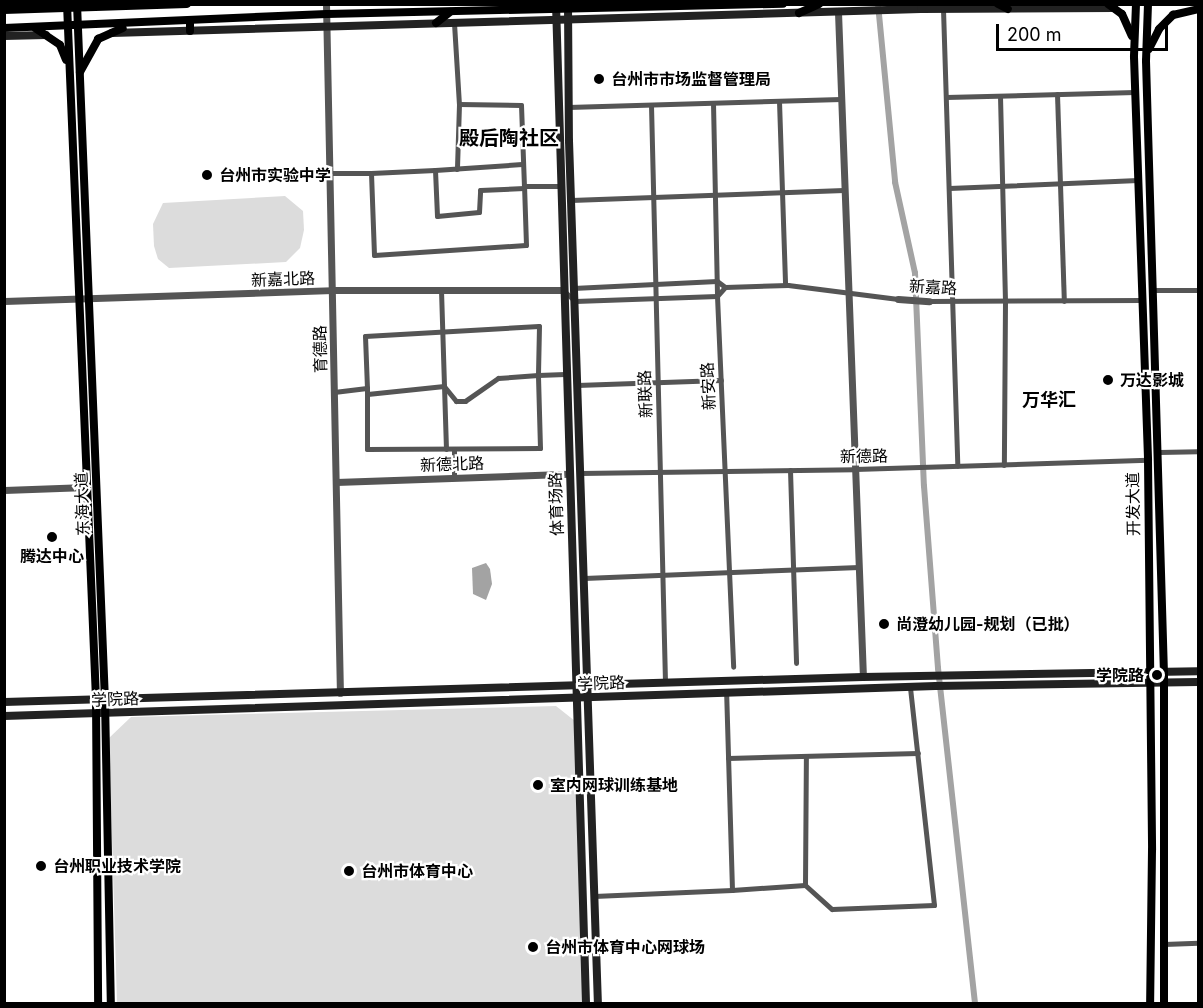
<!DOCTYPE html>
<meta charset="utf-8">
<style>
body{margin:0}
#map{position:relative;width:1203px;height:1008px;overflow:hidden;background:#fff;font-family:Inter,"Noto Sans SC",sans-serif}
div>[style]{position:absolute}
.green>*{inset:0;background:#dcdcdc}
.water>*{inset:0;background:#a3a3a3}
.canal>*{height:6px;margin:-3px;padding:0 3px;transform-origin:3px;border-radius:3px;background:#a3a3a3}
.minor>*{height:5px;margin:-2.5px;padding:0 2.5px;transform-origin:2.5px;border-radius:2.5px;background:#555}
.tertiary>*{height:7px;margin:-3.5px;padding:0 3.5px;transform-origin:3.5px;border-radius:3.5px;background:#555}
.secondary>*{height:8px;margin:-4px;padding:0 4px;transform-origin:4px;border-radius:4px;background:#222}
.primary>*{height:8px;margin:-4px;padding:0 4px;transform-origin:4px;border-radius:4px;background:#000}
.dots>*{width:16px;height:16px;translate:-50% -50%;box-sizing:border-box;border:3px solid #fff;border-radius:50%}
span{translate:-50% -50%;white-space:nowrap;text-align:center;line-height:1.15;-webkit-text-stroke:4.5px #fff;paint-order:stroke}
.poi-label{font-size:16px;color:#000;font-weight:700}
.left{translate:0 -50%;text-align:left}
.right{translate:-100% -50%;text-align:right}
.street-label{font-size:16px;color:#000}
.neighbourhood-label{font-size:18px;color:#000;font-weight:700}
.quarter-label{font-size:20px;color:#000;font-weight:700}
.frame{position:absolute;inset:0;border:6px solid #000;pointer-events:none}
.scale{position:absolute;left:996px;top:24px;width:172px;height:27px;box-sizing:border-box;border:3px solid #000;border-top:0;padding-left:8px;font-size:18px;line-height:21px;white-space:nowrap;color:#000;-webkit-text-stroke:4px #fff;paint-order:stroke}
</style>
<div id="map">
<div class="green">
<i style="clip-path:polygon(285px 196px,303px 211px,304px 230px,300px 248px,286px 262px,169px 268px,158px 259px,154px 246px,153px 224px,163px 203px)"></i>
<i style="clip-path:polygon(556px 706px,580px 725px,587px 1003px,117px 1003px,109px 738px,131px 717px)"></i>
</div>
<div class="water">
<i style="clip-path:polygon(486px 563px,490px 569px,492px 584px,486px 600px,473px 594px,472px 568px)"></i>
</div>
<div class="canal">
<i style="left:878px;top:4px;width:179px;rotate:84.5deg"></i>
<i style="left:895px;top:182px;width:93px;rotate:77.6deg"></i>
<i style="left:915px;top:273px;width:213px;rotate:87.6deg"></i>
<i style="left:924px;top:486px;width:183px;rotate:85.6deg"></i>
<i style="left:938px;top:668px;width:338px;rotate:83.7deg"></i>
</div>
<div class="minor">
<i style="left:943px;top:9px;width:457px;rotate:88.2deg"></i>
<i style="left:454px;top:23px;width:81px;rotate:86.5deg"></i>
<i style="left:459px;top:104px;width:65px;rotate:91.8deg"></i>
<i style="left:1057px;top:94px;width:207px;rotate:88.1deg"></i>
<i style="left:1000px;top:96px;width:206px;rotate:88.6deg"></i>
<i style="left:1005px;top:302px;width:163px;rotate:90.4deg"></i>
<i style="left:946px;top:97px;width:189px;rotate:-1.5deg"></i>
<i style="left:779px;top:101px;width:184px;rotate:88.1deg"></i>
<i style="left:713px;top:103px;width:193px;rotate:88.8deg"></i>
<i style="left:717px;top:296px;width:371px;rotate:87.5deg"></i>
<i style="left:459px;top:104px;width:62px;rotate:0.9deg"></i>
<i style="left:521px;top:105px;width:81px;rotate:87.9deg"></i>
<i style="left:651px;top:105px;width:578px;rotate:88.61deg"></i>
<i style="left:568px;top:107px;width:273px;rotate:-1.7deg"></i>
<i style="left:435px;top:170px;width:87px;rotate:-3.9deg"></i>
<i style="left:330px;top:173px;width:41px"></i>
<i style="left:371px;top:173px;width:82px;rotate:87.9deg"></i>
<i style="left:374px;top:255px;width:152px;rotate:-3.8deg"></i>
<i style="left:526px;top:245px;width:59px;rotate:-91.9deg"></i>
<i style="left:524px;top:186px;width:36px"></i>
<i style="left:371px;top:173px;width:64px;rotate:-2.7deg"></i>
<i style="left:435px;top:170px;width:46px;rotate:87.5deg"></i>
<i style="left:437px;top:216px;width:42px;rotate:-5.4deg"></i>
<i style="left:479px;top:212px;width:22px;rotate:-87deg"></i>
<i style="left:480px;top:190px;width:44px;rotate:-2.6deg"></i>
<i style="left:949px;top:188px;width:189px;rotate:-2.4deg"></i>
<i style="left:571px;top:200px;width:273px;rotate:-2.1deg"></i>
<i style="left:573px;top:288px;width:144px;rotate:-2.8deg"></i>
<i style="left:717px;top:281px;width:10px;rotate:37deg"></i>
<i style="left:725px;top:287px;width:63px;rotate:-1.8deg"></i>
<i style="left:788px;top:285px;width:111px;rotate:7.3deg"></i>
<i style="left:441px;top:290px;width:159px;rotate:88.2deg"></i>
<i style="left:1153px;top:290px;width:45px"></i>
<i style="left:564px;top:291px;width:15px;rotate:42deg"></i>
<i style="left:575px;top:301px;width:142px;rotate:-2deg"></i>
<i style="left:717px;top:296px;width:12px;rotate:-48deg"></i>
<i style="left:929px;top:301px;width:213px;rotate:-0.3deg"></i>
<i style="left:577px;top:385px;width:144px;rotate:-2deg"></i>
<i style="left:367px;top:388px;width:52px;rotate:-92.2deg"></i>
<i style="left:365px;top:336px;width:174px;rotate:-3.3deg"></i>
<i style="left:539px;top:326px;width:49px;rotate:91.2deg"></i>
<i style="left:538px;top:375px;width:40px;rotate:175.7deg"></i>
<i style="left:498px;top:378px;width:40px;rotate:145.1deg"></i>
<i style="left:465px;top:401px;width:9px;rotate:180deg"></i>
<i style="left:456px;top:401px;width:19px;rotate:-129deg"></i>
<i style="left:444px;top:386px;width:77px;rotate:174.1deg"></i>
<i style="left:334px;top:392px;width:33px;rotate:-7deg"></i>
<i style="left:367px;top:388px;width:61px;rotate:90deg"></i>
<i style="left:367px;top:449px;width:173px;rotate:-0.3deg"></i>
<i style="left:540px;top:448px;width:73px;rotate:-91.6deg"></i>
<i style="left:538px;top:375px;width:27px;rotate:-2deg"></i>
<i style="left:454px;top:449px;width:29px;rotate:90deg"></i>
<i style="left:1159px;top:452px;width:39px;rotate:-1deg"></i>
<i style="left:790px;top:470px;width:193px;rotate:88.2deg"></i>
<i style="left:580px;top:473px;width:275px;rotate:-0.8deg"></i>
<i style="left:855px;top:469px;width:293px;rotate:-1.8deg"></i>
<i style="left:584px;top:578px;width:275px;rotate:-2.3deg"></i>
<i style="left:728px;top:758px;width:190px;rotate:-1.5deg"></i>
<i style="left:805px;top:885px;width:129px;rotate:-89.6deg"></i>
<i style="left:732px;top:890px;width:73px;rotate:-3.9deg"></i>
<i style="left:805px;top:885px;width:36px;rotate:42deg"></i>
<i style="left:832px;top:909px;width:102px;rotate:-2.2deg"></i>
<i style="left:934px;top:905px;width:220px;rotate:-96.3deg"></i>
<i style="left:594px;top:896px;width:138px;rotate:-2.5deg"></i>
<i style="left:732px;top:890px;width:198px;rotate:-91.7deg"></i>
<i style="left:1164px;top:944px;width:34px;rotate:-2deg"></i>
</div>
<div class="tertiary">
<i style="left:326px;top:4px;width:689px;rotate:88.84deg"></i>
<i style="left:838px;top:12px;width:665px;rotate:87.85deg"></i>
<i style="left:898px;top:299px;width:31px;rotate:4deg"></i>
<i style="left:4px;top:301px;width:328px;rotate:-1.9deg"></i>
<i style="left:332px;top:290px;width:231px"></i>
<i style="left:336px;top:482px;width:233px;rotate:-2deg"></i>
<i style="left:4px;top:490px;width:83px;rotate:-2.1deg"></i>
</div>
<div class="secondary">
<i style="left:556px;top:4px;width:1000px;rotate:88.28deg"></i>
<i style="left:568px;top:4px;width:137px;rotate:89.6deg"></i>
<i style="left:569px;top:141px;width:863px;rotate:88.08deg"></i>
<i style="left:112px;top:33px;width:809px;rotate:-1.7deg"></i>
<i style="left:921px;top:9px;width:193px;rotate:-0.3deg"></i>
<i style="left:4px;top:36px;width:42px;rotate:-1.4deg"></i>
<i style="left:4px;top:702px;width:859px;rotate:-1.67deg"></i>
<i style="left:863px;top:677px;width:335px;rotate:-1deg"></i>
<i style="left:4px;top:716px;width:932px;rotate:-1.84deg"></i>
<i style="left:936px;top:686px;width:262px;rotate:-0.9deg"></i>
</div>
<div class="primary">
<i style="left:67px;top:4px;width:696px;rotate:87.61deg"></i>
<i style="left:96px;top:699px;width:305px;rotate:89.6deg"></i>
<i style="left:77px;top:4px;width:697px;rotate:87.7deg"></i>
<i style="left:105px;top:700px;width:304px;rotate:88.9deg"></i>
<i style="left:998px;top:4px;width:11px;rotate:27deg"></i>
<i style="left:1108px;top:4px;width:17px;rotate:36deg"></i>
<i style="left:1122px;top:14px;width:24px;rotate:66deg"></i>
<i style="left:1136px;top:4px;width:53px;rotate:92.2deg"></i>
<i style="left:1134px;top:57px;width:403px;rotate:88deg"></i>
<i style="left:1148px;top:460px;width:390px;rotate:89.4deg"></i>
<i style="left:1152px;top:850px;width:154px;rotate:90.7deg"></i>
<i style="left:1148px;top:4px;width:57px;rotate:92deg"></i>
<i style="left:1146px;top:61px;width:612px;rotate:88.32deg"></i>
<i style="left:1164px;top:673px;width:331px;rotate:90deg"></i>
<i style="left:4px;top:10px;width:183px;rotate:-1.9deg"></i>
<i style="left:799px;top:13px;width:22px;rotate:-24deg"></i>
<i style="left:190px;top:21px;width:10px;rotate:90deg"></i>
<i style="left:436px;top:23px;width:18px;rotate:-38deg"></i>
<i style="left:4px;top:28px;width:323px;rotate:-2.5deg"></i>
<i style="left:327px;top:14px;width:456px;rotate:-1.3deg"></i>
<i style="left:35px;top:28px;width:30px;rotate:34deg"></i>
<i style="left:60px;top:45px;width:16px;rotate:68deg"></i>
<i style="left:1149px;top:49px;width:22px;rotate:-63deg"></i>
<i style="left:1159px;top:29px;width:20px;rotate:-45deg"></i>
<i style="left:1173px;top:15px;width:26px;rotate:-13deg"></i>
<i style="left:80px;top:72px;width:38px;rotate:-61deg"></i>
<i style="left:98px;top:39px;width:27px;rotate:-24deg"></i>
</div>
<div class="dots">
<i style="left:599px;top:79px;background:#000"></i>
<i style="left:207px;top:175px;background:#000"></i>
<i style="left:1108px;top:380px;background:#000"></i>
<i style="left:52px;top:537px;background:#000"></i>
<i style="left:884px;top:624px;background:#000"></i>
<i style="left:1157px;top:675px;background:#000"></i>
<i style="left:538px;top:785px;background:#000"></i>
<i style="left:41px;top:866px;background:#000"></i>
<i style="left:349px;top:871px;background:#000"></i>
<i style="left:533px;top:947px;background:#000"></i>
</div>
<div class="poi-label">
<span class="left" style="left:611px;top:79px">台州市市场监督管理局</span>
<span class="left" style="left:219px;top:175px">台州市实验中学</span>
<span class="left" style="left:1120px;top:380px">万达影城</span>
<span style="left:52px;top:556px">腾达中心</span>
<span class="left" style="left:896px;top:624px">尚澄幼儿园-规划（已批）</span>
<span class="right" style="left:1144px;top:675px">学院路</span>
<span class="left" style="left:550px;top:785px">室内网球训练基地</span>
<span class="left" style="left:53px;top:866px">台州职业技术学院</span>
<span class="left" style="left:361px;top:871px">台州市体育中心</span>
<span class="left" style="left:545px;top:947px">台州市体育中心网球场</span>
</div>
<div class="street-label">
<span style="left:283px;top:279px;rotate:-2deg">新嘉北路</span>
<span style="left:933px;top:287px;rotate:3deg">新嘉路</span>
<span style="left:320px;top:349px;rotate:-91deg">育德路</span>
<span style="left:708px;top:386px;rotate:-93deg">新安路</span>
<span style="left:645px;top:394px;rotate:-92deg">新联路</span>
<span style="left:864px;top:456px;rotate:-1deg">新德路</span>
<span style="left:452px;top:464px;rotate:-2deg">新德北路</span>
<span style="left:82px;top:504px;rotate:-92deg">东海大道</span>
<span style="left:556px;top:504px;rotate:-92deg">体育场路</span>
<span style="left:1133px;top:504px;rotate:-91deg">开发大道</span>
<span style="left:601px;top:683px;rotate:-2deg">学院路</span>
<span style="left:115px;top:699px;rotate:-2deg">学院路</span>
</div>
<div class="neighbourhood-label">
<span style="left:1049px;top:400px">万华汇</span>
</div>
<div class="quarter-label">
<span style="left:509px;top:138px">殿后陶社区</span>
</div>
<div class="frame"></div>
<div class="scale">200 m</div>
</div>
